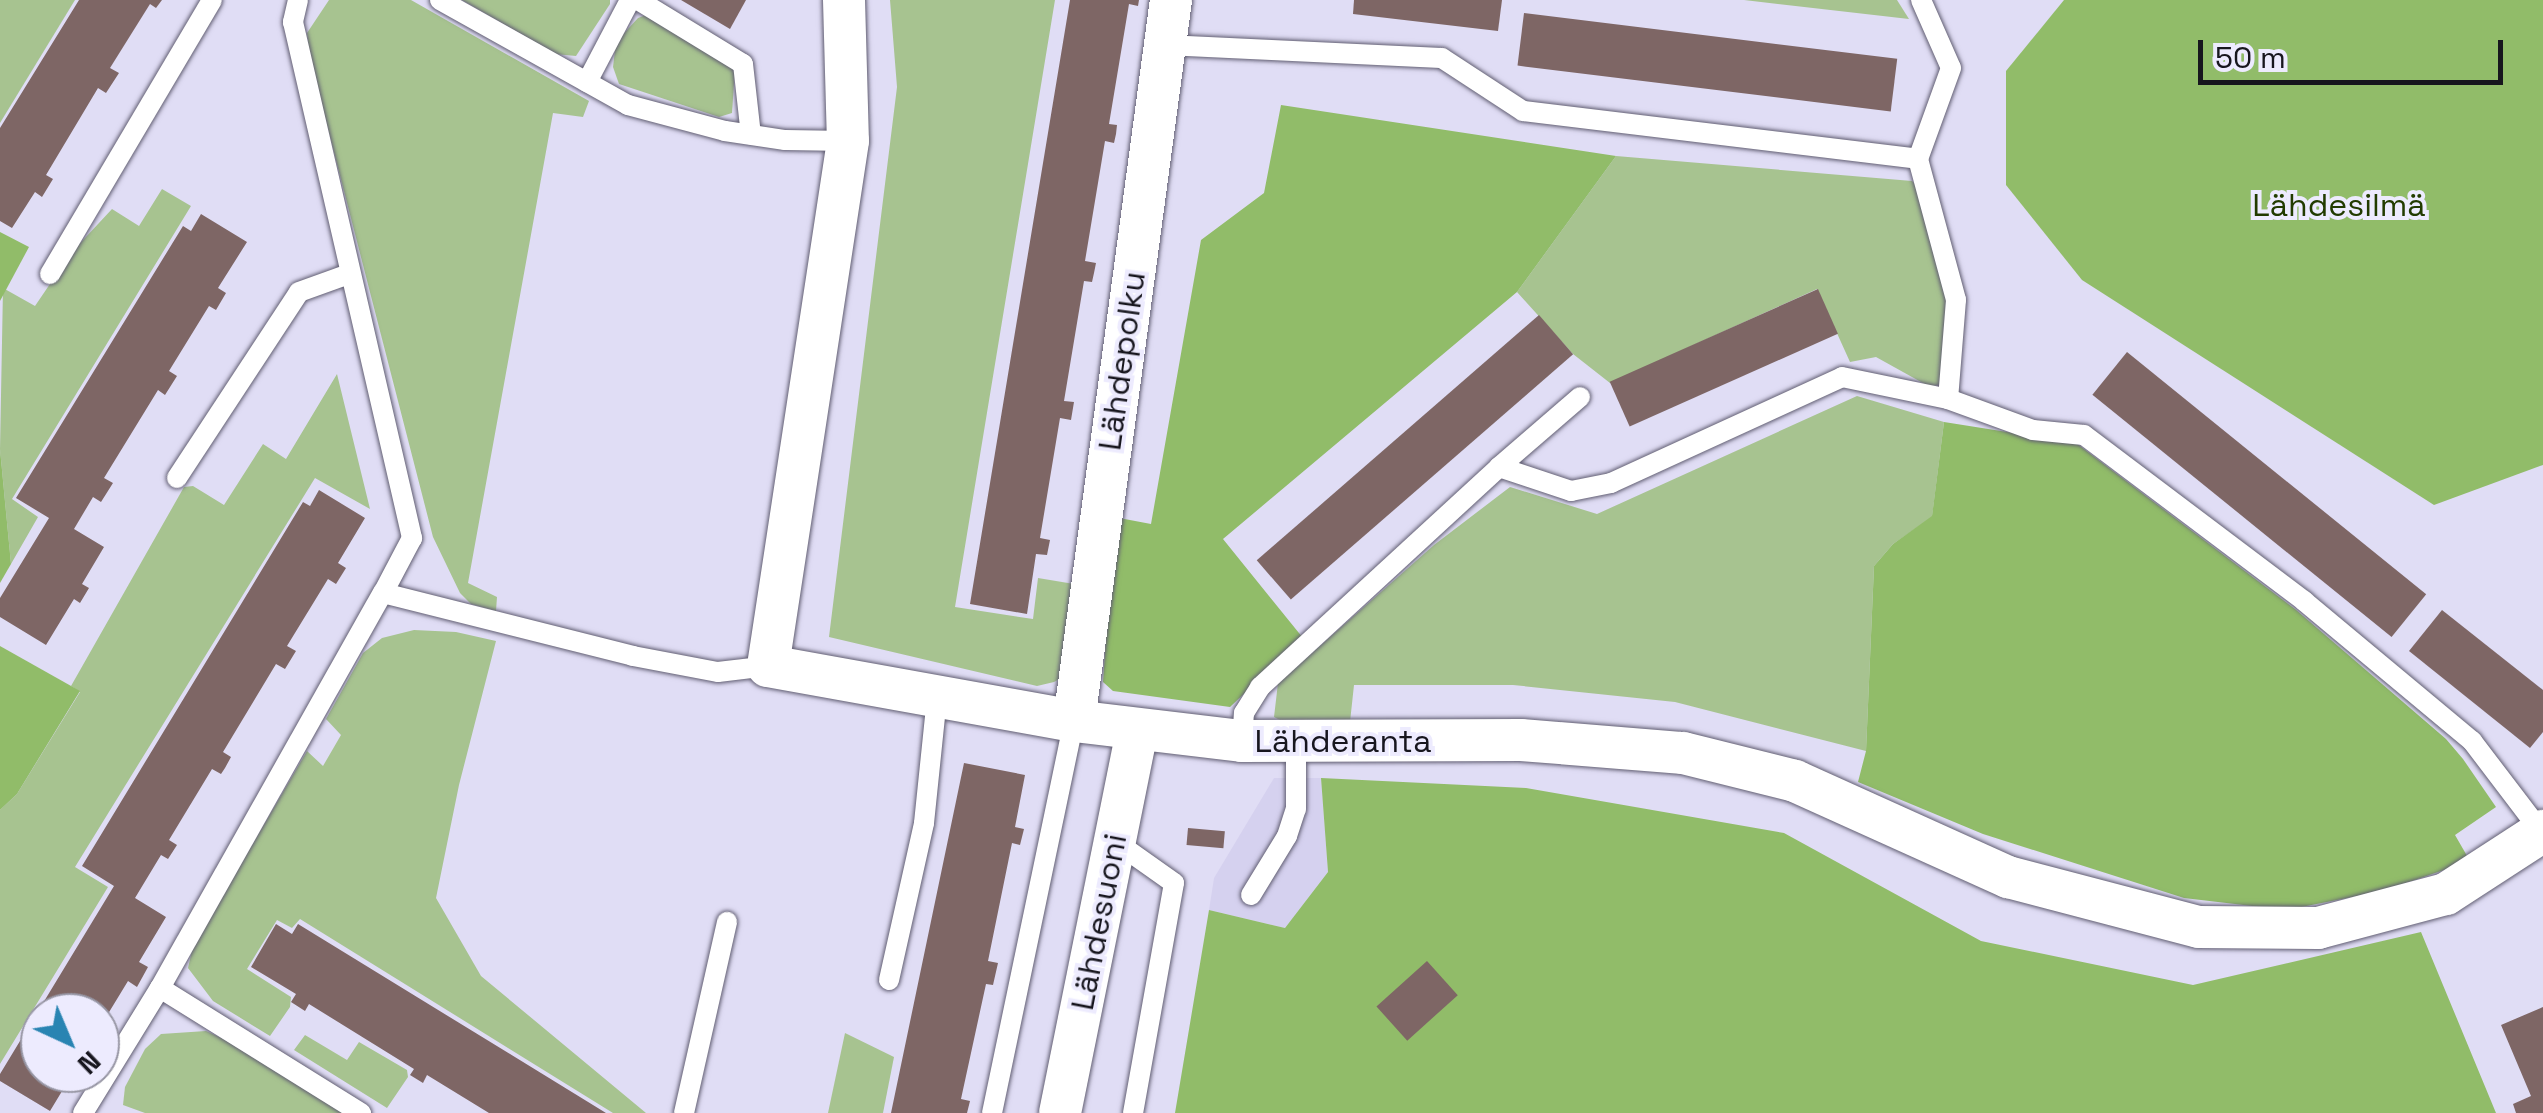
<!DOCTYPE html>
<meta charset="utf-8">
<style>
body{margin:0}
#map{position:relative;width:2543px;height:1113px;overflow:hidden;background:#e0ddf5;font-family:"Space Grotesk",sans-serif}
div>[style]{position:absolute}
.built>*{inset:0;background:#d5d1ef}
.green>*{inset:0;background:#a7c390}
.forest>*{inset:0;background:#91bc69}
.building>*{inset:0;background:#7e6665;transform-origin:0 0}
.roads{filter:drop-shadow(0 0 2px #615e72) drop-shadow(0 0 2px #615e72)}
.service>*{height:20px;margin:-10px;padding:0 10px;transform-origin:10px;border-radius:10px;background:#fff}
.minor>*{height:42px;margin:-21px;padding:0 21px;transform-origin:21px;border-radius:21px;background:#fff}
span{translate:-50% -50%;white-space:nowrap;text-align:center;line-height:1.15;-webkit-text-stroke:8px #edebfe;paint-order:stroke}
.park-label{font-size:32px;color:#223b00}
.street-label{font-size:32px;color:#17161e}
.north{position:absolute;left:20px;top:993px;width:100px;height:100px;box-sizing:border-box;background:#edebfe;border:2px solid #9796a4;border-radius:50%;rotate:136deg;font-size:28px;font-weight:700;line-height:40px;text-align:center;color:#17161e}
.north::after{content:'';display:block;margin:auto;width:35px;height:45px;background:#2984b2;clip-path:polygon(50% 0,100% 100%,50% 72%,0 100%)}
.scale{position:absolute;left:2198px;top:40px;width:305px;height:45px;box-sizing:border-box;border:5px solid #17161e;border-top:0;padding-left:12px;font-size:30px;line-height:35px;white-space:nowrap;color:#17161e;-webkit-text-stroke:8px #edebfe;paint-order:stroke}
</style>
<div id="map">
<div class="built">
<i style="clip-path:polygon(1274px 778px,1321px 778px,1328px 872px,1285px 928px,1209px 910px,1214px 878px)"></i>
</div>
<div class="green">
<i style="clip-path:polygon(0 0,75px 0,0 123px)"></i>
<i style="clip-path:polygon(329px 0,411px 0,589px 101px,583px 117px,553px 113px,468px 583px,497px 597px,496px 611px,471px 604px,460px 593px,433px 537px,310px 59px,307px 33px)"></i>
<i style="clip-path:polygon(462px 0,610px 0,610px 4px,576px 56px,555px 54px)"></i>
<i style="clip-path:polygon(890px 0,1055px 0,955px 607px,1033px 619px,1038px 578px,1086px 586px,1069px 674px,1054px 682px,1037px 686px,829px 637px,897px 87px)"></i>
<i style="clip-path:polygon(1744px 0,1897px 0,1909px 19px)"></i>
<i style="clip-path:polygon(651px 13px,735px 69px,732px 113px,719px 117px,619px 84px,613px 67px,616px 42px,638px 18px)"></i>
<i style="clip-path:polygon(1616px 156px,1912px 181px,1919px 188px,1950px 299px,1944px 383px,1930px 387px,1876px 357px,1850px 362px,1817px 289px,1610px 383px,1573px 354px,1517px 292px)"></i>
<i style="clip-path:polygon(162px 189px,191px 206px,12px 499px,38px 517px,11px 564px,0 449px,3px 288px,35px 306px,71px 253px,112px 209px,139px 226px)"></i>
<i style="clip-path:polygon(337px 374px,370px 509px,315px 478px,75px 867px,108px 887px,0 1064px,0 810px,17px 794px,80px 692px,71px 686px,184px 487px,193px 486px,224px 505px,263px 444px,286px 459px)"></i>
<i style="clip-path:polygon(1857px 396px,1944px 422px,1932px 517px,1893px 544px,1874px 566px,1866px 751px,1675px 702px,1513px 685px,1354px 685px,1350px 722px,1284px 722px,1274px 717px,1278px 683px,1434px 545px,1510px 487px,1597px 514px)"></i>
<i style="clip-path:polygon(414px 630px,456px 632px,496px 641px,459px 785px,436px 898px,481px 976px,646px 1113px,613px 1113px,300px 919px,292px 928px,277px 920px,247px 969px,291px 997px,290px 1007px,270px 1036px,213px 1001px,188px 968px,193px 946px,307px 751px,323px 766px,341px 735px,326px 719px,363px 653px,382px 638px)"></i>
<i style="clip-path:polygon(206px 1031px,237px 1045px,348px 1113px,145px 1113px,123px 1105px,125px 1087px,145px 1049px,161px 1034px)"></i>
<i style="clip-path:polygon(845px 1033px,894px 1057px,883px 1113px,828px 1113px)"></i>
<i style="clip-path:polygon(305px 1035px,347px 1060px,359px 1042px,407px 1070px,408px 1077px,387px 1108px,294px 1050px)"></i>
</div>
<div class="forest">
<i style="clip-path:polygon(2064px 0,2543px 0,2543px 465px,2434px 505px,2082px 280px,2006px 185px,2006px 71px)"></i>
<i style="clip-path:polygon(1281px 105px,1616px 156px,1517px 292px,1223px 539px,1303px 638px,1230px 707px,1113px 691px,1103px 682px,1114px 517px,1151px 524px,1201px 240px,1264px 193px)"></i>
<i style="clip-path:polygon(0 232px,29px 247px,0 301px)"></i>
<i style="clip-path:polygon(1944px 422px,2076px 443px,2295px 609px,2446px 739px,2463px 759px,2496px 807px,2455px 835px,2470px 861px,2383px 891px,2286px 910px,2184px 898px,1983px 834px,1858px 782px,1866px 751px,1874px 566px,1893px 544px,1932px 516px)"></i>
<i style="clip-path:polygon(0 449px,11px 564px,0 583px)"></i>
<i style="clip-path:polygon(0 646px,80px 691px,17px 794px,0 810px)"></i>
<i style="clip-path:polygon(1321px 778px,1526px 788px,1784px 833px,1981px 941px,2193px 985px,2421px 932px,2496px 1113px,1175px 1113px,1209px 910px,1285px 928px,1328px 872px)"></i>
</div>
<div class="building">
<i style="clip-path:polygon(79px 0,162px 0,156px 8px,150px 4px,110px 68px,119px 73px,106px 93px,98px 88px,46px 175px,53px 179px,42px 197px,35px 192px,12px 228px,0 221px,0 128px)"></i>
<i style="clip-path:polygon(681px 0,746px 0,730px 29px)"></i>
<i style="clip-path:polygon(1070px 0,1139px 0,1138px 6px,1129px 4px,1109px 124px,1117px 125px,1116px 134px,1114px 143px,1105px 141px,1085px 261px,1096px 263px,1094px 273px,1092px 282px,1084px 281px,1064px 401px,1074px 402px,1071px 420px,1060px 418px,1040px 538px,1050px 540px,1047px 555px,1036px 554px,1027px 614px,970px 604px)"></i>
<i style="clip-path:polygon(1354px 0,1502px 0,1498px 31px,1353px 14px)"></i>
<i style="left:1524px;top:13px;width:376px;height:53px;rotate:7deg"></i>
<i style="clip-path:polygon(201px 214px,247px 242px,218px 288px,226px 293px,216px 310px,209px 306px,169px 371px,177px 376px,165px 395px,158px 390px,104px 478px,113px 483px,101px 502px,93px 497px,74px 529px,104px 547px,82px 584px,89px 588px,80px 603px,74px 599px,46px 645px,0 617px,0 598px,49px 518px,16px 498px,183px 226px,191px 231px)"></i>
<i style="left:1818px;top:289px;width:49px;height:228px;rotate:66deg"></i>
<i style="left:1539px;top:315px;width:52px;height:374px;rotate:49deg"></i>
<i style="left:2127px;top:352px;width:385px;height:55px;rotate:39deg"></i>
<i style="clip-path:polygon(319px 490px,365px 518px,338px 563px,346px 568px,336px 584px,328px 579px,287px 646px,296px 651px,285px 669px,276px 664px,223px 752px,231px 757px,225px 768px,221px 774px,212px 769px,169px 840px,177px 845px,168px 859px,161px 855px,135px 898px,166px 917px,139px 962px,148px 967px,137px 987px,128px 981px,100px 1027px,100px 1013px,40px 1013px,40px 1073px,73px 1073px,50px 1111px,0 1081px,0 1074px,114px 886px,82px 866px,303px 502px,310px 506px)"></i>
<i style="clip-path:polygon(2442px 610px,2543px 690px,2543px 732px,2530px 748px,2409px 651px)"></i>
<i style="clip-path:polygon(964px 763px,1025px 775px,1015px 827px,1024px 829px,1020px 845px,1012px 843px,988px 961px,998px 963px,993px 985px,986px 984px,961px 1099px,970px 1101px,967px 1113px,891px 1113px)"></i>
<i style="left:1188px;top:828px;width:37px;height:17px;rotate:5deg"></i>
<i style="clip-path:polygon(276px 924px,292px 934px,298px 924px,606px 1113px,489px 1113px,427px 1075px,423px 1083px,410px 1075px,414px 1069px,309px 1004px,305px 1011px,291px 1002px,296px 994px,251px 967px)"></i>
<i style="left:1427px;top:961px;width:46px;height:68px;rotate:48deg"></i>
<i style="clip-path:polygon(2543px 1007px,2543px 1113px,2516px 1113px,2513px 1104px,2531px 1096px,2501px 1025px)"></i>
</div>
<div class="roads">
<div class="service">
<i style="left:298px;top:0;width:23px;rotate:103deg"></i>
<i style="left:293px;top:22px;width:530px;rotate:77.01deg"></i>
<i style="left:412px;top:538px;width:62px;rotate:117.8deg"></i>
<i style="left:383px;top:593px;width:258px;rotate:14.1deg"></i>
<i style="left:633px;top:656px;width:86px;rotate:10.7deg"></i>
<i style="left:718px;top:672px;width:50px;rotate:-6.8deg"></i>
<i style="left:440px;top:0;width:215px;rotate:29.2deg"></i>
<i style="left:628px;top:105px;width:100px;rotate:15deg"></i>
<i style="left:725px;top:131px;width:61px;rotate:8.5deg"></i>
<i style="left:785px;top:140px;width:63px;rotate:0.9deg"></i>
<i style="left:638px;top:0;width:123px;rotate:31.4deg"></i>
<i style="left:743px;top:64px;width:71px;rotate:83.6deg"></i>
<i style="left:1921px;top:0;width:74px;rotate:66.2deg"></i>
<i style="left:1951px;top:68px;width:97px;rotate:109.9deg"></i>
<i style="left:1918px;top:159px;width:146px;rotate:74.9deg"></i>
<i style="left:1956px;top:300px;width:99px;rotate:94.6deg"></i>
<i style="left:1948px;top:399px;width:90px;rotate:20deg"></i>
<i style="left:2033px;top:430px;width:51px;rotate:5.6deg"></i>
<i style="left:2084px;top:435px;width:276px;rotate:37deg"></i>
<i style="left:2304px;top:601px;width:219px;rotate:39.8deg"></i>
<i style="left:2472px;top:741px;width:101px;rotate:52.7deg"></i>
<i style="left:2533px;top:821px;width:16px;rotate:75deg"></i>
<i style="left:1165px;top:45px;width:277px;rotate:2.7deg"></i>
<i style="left:1442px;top:58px;width:97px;rotate:33.2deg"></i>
<i style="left:1523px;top:111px;width:398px;rotate:6.9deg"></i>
<i style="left:587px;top:82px;width:93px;rotate:-62.3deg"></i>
<i style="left:50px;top:274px;width:318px;rotate:-59.4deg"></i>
<i style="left:1499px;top:467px;width:107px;rotate:-40.8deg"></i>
<i style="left:177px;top:478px;width:222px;rotate:-56.7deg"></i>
<i style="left:299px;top:292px;width:53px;rotate:-19.8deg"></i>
<i style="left:1242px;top:741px;width:28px;rotate:-86deg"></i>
<i style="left:1244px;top:713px;width:31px;rotate:-58deg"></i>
<i style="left:1260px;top:687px;width:325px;rotate:-42.6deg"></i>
<i style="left:1499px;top:467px;width:76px;rotate:18.4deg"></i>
<i style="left:1571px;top:491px;width:41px;rotate:-11.3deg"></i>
<i style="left:1611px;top:483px;width:254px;rotate:-24.6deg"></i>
<i style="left:1842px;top:377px;width:108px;rotate:11.7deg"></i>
<i style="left:1116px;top:842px;width:71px;rotate:35.3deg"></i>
<i style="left:1174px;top:883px;width:234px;rotate:100.1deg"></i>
<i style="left:1251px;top:895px;width:69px;rotate:-58.6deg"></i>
<i style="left:1287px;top:836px;width:28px;rotate:-72deg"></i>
<i style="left:1296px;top:809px;width:66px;rotate:-90deg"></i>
<i style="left:889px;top:980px;width:161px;rotate:-77.4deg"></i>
<i style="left:924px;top:823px;width:126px;rotate:-84.1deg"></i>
<i style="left:160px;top:988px;width:237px;rotate:31.9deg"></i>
<i style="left:83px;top:1113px;width:147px;rotate:-58.4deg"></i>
<i style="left:160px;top:988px;width:454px;rotate:-60.6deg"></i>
<i style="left:684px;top:1113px;width:196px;rotate:-77.3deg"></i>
<i style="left:992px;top:1113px;width:400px;rotate:-78.2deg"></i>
</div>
<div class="minor">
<i style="left:844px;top:0;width:141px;rotate:88.4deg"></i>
<i style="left:848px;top:141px;width:531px;rotate:98.66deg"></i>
<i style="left:768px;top:666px;width:311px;rotate:10.2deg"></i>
<i style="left:1074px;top:721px;width:169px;rotate:6.8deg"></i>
<i style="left:1242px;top:741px;width:279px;rotate:-0.2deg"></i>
<i style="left:1521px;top:740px;width:163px;rotate:4.6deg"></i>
<i style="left:1683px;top:753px;width:115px;rotate:14deg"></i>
<i style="left:1795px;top:781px;width:234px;rotate:24.3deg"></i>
<i style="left:2008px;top:877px;width:197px;rotate:14.7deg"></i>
<i style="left:2199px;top:927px;width:119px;rotate:0.5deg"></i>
<i style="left:2318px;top:928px;width:132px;rotate:-14.9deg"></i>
<i style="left:2446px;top:894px;width:116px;rotate:-33deg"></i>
<i style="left:1074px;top:721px;width:727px;rotate:-82.34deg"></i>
<i style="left:1060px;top:1113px;width:391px;rotate:-78.6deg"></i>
</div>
</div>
<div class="park-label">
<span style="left:2339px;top:205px">Lähdesilmä</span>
</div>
<div class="street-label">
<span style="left:1122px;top:361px;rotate:-82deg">Lähdepolku</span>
<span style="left:1343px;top:741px">Lähderanta</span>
<span style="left:1099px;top:922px;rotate:-79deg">Lähdesuoni</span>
</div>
<div class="north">N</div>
<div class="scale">50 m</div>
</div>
